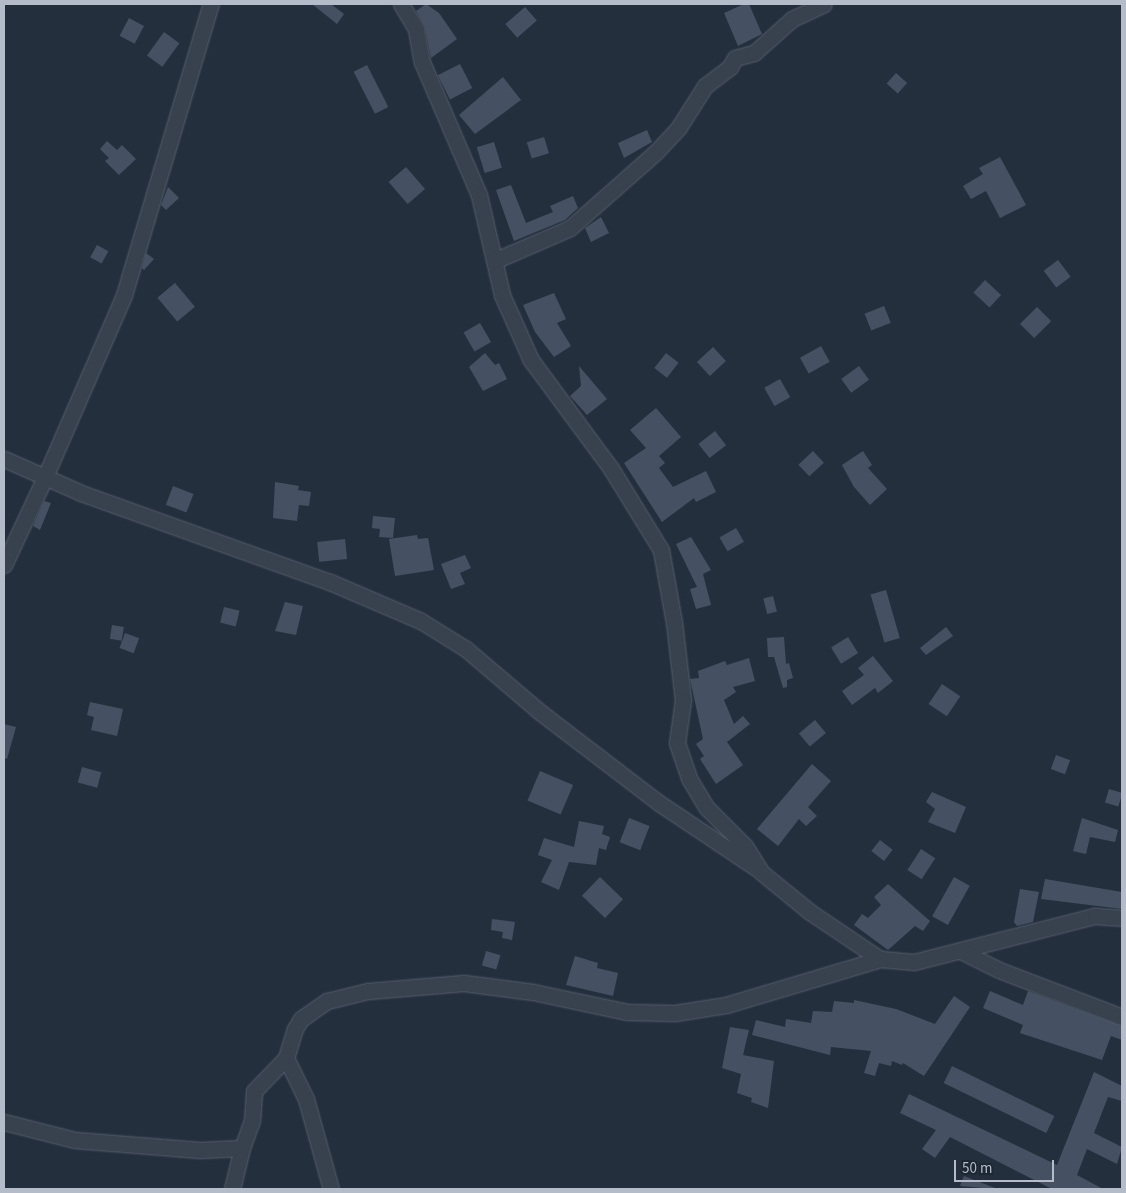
<!DOCTYPE html>
<style>
body{margin:0}
#map{position:relative;width:1126px;height:1193px;overflow:hidden;background:#242f3e;font-family:"Source Sans 3",sans-serif}
div>[style]{position:absolute}
.building>*{inset:0;background:#455162;transform-origin:0 0}
.roads{filter:drop-shadow(0 0 1px #565f6c) drop-shadow(0 0 1px #565f6c)}
.minor>*{height:15px;margin:-7.5px;padding:0 7.5px;transform-origin:7.5px;border-radius:7.5px;background:#38414e}
span{translate:-50% -50%;white-space:nowrap;text-align:center;line-height:1.15;-webkit-text-stroke:4px #1d2633;paint-order:stroke}
.frame{position:absolute;inset:0;border:5px solid #b4bcc9;pointer-events:none}
.scale{position:absolute;left:954px;top:1160px;width:100px;height:22px;box-sizing:border-box;border:2px solid #b4bcc9;border-top:0;padding-left:6px;font-size:15px;line-height:18px;white-space:nowrap;color:#b4bcc9;-webkit-text-stroke:4px #1d2633;paint-order:stroke}
</style>
<div id="map">
<div class="building">
<i style="clip-path:polygon(312px 4px,331px 4px,344px 14px,337px 24px)"></i>
<i style="clip-path:polygon(426px 4px,439px 13px,457px 39px,431px 58px,425px 27px,416px 11px)"></i>
<i style="clip-path:polygon(744px 4px,749px 4px,762px 34px,738px 46px,724px 13px)"></i>
<i style="left:525px;top:7px;width:18px;height:26px;rotate:49deg"></i>
<i style="left:129px;top:18px;width:17px;height:20px;rotate:28deg"></i>
<i style="left:164px;top:32px;width:19px;height:29px;rotate:36deg"></i>
<i style="left:460px;top:64px;width:27px;height:25px;rotate:63deg"></i>
<i style="left:367px;top:65px;width:47px;height:15px;rotate:63deg"></i>
<i style="left:896px;top:73px;width:15px;height:14px;rotate:42deg"></i>
<i style="clip-path:polygon(503px 77px,521px 100px,475px 134px,459px 115px)"></i>
<i style="clip-path:polygon(647px 130px,652px 142px,624px 158px,618px 143px)"></i>
<i style="left:544px;top:137px;width:17px;height:18px;rotate:73deg"></i>
<i style="clip-path:polygon(107px 141px,117px 150px,122px 145px,136px 159px,119px 175px,105px 161px,109px 158px,100px 149px)"></i>
<i style="left:494px;top:142px;width:27px;height:18px;rotate:73deg"></i>
<i style="clip-path:polygon(1000px 157px,1026px 205px,1000px 218px,986px 191px,971px 199px,963px 186px,983px 174px,979px 168px)"></i>
<i style="left:406px;top:167px;width:29px;height:23px;rotate:49deg"></i>
<i style="clip-path:polygon(511px 185px,526px 223px,553px 212px,550px 206px,573px 196px,578px 208px,565px 220px,514px 241px,496px 190px)"></i>
<i style="clip-path:polygon(168px 187px,179px 198px,166px 210px,161px 205px)"></i>
<i style="clip-path:polygon(601px 217px,609px 233px,591px 242px,585px 228px)"></i>
<i style="left:97px;top:245px;width:13px;height:14px;rotate:29deg"></i>
<i style="clip-path:polygon(146px 253px,154px 259px,144px 270px,142px 268px)"></i>
<i style="left:1058px;top:260px;width:21px;height:18px;rotate:53deg"></i>
<i style="left:985px;top:280px;width:22px;height:17px;rotate:43deg"></i>
<i style="left:175px;top:283px;width:31px;height:23px;rotate:50deg"></i>
<i style="clip-path:polygon(554px 293px,566px 319px,557px 323px,571px 346px,554px 357px,535px 332px,523px 305px)"></i>
<i style="left:884px;top:306px;width:18px;height:21px;rotate:68deg"></i>
<i style="left:1037px;top:307px;width:20px;height:24px;rotate:45deg"></i>
<i style="left:480px;top:323px;width:22px;height:19px;rotate:60deg"></i>
<i style="left:821px;top:346px;width:18px;height:24px;rotate:61deg"></i>
<i style="left:713px;top:347px;width:19px;height:22px;rotate:47deg"></i>
<i style="clip-path:polygon(485px 353px,495px 365px,499px 363px,507px 379px,483px 391px,469px 367px)"></i>
<i style="left:666px;top:353px;width:16px;height:19px;rotate:38deg"></i>
<i style="clip-path:polygon(579px 366px,607px 399px,587px 415px,570px 396px,581px 386px)"></i>
<i style="left:859px;top:366px;width:17px;height:22px;rotate:54deg"></i>
<i style="left:780px;top:379px;width:21px;height:18px;rotate:61deg"></i>
<i style="clip-path:polygon(656px 408px,681px 437px,659px 456px,665px 463px,659px 468px,673px 487px,706px 471px,716px 492px,696px 502px,694px 498px,662px 522px,624px 463px,646px 448px,630px 430px)"></i>
<i style="left:715px;top:431px;width:18px;height:21px;rotate:52deg"></i>
<i style="left:813px;top:451px;width:16px;height:20px;rotate:47deg"></i>
<i style="clip-path:polygon(863px 451px,872px 465px,868px 468px,887px 489px,870px 505px,854px 487px,842px 465px)"></i>
<i style="clip-path:polygon(275px 482px,299px 486px,298px 490px,311px 492px,309px 506px,299px 505px,297px 521px,273px 518px)"></i>
<i style="left:173px;top:486px;width:22px;height:20px;rotate:21deg"></i>
<i style="clip-path:polygon(44px 501px,51px 503px,40px 530px,33px 526px)"></i>
<i style="clip-path:polygon(373px 516px,395px 518px,393px 538px,379px 537px,380px 529px,372px 528px)"></i>
<i style="left:736px;top:528px;width:16px;height:19px;rotate:60deg"></i>
<i style="clip-path:polygon(417px 535px,418px 539px,428px 538px,434px 570px,395px 576px,389px 539px)"></i>
<i style="clip-path:polygon(691px 537px,711px 570px,703px 574px,711px 605px,696px 609px,690px 589px,697px 587px,676px 544px)"></i>
<i style="left:345px;top:539px;width:20px;height:28px;rotate:84deg"></i>
<i style="clip-path:polygon(465px 555px,471px 568px,460px 573px,465px 584px,451px 589px,441px 564px)"></i>
<i style="left:886px;top:590px;width:50px;height:16px;rotate:74deg"></i>
<i style="left:773px;top:596px;width:16px;height:10px;rotate:76deg"></i>
<i style="clip-path:polygon(285px 602px,303px 606px,296px 635px,275px 631px)"></i>
<i style="left:224px;top:607px;width:16px;height:16px;rotate:14deg"></i>
<i style="left:112px;top:625px;width:12px;height:14px;rotate:9deg"></i>
<i style="clip-path:polygon(946px 627px,953px 636px,926px 655px,920px 648px)"></i>
<i style="left:125px;top:633px;width:15px;height:16px;rotate:20deg"></i>
<i style="clip-path:polygon(784px 637px,786px 664px,789px 663px,793px 678px,787px 680px,787px 687px,783px 688px,774px 657px,768px 657px,767px 638px)"></i>
<i style="left:848px;top:637px;width:19px;height:20px;rotate:58deg"></i>
<i style="clip-path:polygon(873px 656px,893px 681px,878px 693px,875px 688px,852px 705px,842px 691px,864px 675px,858px 668px)"></i>
<i style="clip-path:polygon(749px 658px,755px 681px,733px 687px,736px 692px,724px 700px,734px 724px,743px 716px,750px 724px,727px 742px,743px 765px,716px 784px,700px 759px,704px 756px,696px 744px,703px 739px,690px 679px,699px 678px,698px 671px,725px 661px,727px 665px)"></i>
<i style="left:942px;top:684px;width:22px;height:24px;rotate:34deg"></i>
<i style="clip-path:polygon(90px 702px,123px 709px,117px 736px,91px 730px,94px 717px,87px 715px)"></i>
<i style="left:815px;top:720px;width:17px;height:21px;rotate:50deg"></i>
<i style="clip-path:polygon(4px 724px,16px 727px,7px 759px,4px 758px)"></i>
<i style="left:1056px;top:755px;width:15px;height:15px;rotate:20deg"></i>
<i style="clip-path:polygon(812px 764px,831px 781px,808px 807px,817px 816px,806px 826px,799px 819px,778px 846px,757px 829px)"></i>
<i style="left:82px;top:767px;width:20px;height:16px;rotate:15deg"></i>
<i style="left:540px;top:771px;width:36px;height:32px;rotate:23deg"></i>
<i style="left:1109px;top:789px;width:14px;height:14px;rotate:17deg"></i>
<i style="clip-path:polygon(932px 792px,966px 807px,955px 833px,928px 822px,935px 809px,926px 802px)"></i>
<i style="left:629px;top:818px;width:22px;height:26px;rotate:21deg"></i>
<i style="clip-path:polygon(1082px 818px,1118px 830px,1115px 842px,1090px 837px,1086px 854px,1073px 851px)"></i>
<i style="clip-path:polygon(579px 821px,604px 826px,602px 834px,610px 837px,606px 850px,599px 848px,596px 865px,569px 862px,559px 890px,541px 882px,552px 860px,538px 855px,544px 838px,574px 847px)"></i>
<i style="left:880px;top:840px;width:16px;height:14px;rotate:38deg"></i>
<i style="left:921px;top:849px;width:17px;height:25px;rotate:33deg"></i>
<i style="left:600px;top:877px;width:32px;height:26px;rotate:44deg"></i>
<i style="left:954px;top:877px;width:18px;height:45px;rotate:29deg"></i>
<i style="clip-path:polygon(1045px 879px,1122px 892px,1122px 909px,1041px 899px)"></i>
<i style="clip-path:polygon(888px 884px,930px 921px,923px 931px,915px 926px,888px 950px,854px 925px,862px 914px,868px 918px,881px 905px,874px 897px)"></i>
<i style="clip-path:polygon(1020px 889px,1039px 892px,1033px 922px,1017px 926px,1014px 922px)"></i>
<i style="clip-path:polygon(492px 919px,515px 922px,512px 940px,502px 938px,503px 932px,491px 930px)"></i>
<i style="left:486px;top:951px;width:15px;height:15px;rotate:16deg"></i>
<i style="clip-path:polygon(575px 956px,598px 963px,597px 968px,618px 973px,613px 996px,566px 985px)"></i>
<i style="clip-path:polygon(990px 991px,1023px 1005px,1028px 991px,1122px 1026px,1122px 1040px,1111px 1036px,1102px 1060px,1020px 1033px,1023px 1025px,983px 1008px)"></i>
<i style="clip-path:polygon(954px 996px,970px 1007px,924px 1076px,903px 1063px,902px 1065px,892px 1061px,891px 1066px,879px 1063px,875px 1076px,864px 1073px,871px 1051px,831px 1047px,830px 1055px,752px 1035px,756px 1020px,785px 1027px,786px 1019px,811px 1023px,813px 1011px,832px 1012px,834px 1001px,854px 1003px,854px 1000px,896px 1009px,935px 1024px)"></i>
<i style="clip-path:polygon(730px 1027px,749px 1030px,743px 1055px,774px 1061px,768px 1108px,751px 1102px,752px 1098px,737px 1093px,741px 1074px,722px 1068px)"></i>
<i style="left:952px;top:1066px;width:114px;height:19px;rotate:26deg"></i>
<i style="clip-path:polygon(1094px 1072px,1122px 1086px,1122px 1101px,1108px 1097px,1094px 1133px,1122px 1147px,1117px 1164px,1087px 1149px,1077px 1175px,1103px 1189px,1052px 1189px,950px 1137px,935px 1158px,922px 1149px,936px 1130px,900px 1113px,909px 1094px,1057px 1165px)"></i>
<i style="clip-path:polygon(964px 1176px,995px 1188px,995px 1189px,960px 1186px)"></i>
</div>
<div class="roads">
<div class="minor">
<i style="left:401px;top:4px;width:29px;rotate:59deg"></i>
<i style="left:416px;top:29px;width:34px;rotate:80deg"></i>
<i style="left:422px;top:62px;width:145px;rotate:66.8deg"></i>
<i style="left:479px;top:195px;width:103px;rotate:77deg"></i>
<i style="left:502px;top:295px;width:71px;rotate:66deg"></i>
<i style="left:531px;top:360px;width:133px;rotate:53.6deg"></i>
<i style="left:610px;top:467px;width:97px;rotate:58.4deg"></i>
<i style="left:661px;top:550px;width:73px;rotate:79.8deg"></i>
<i style="left:674px;top:622px;width:79px;rotate:83.4deg"></i>
<i style="left:683px;top:700px;width:43px;rotate:97.9deg"></i>
<i style="left:677px;top:743px;width:39px;rotate:71deg"></i>
<i style="left:690px;top:780px;width:33px;rotate:59deg"></i>
<i style="left:707px;top:808px;width:54px;rotate:45deg"></i>
<i style="left:745px;top:846px;width:31px;rotate:58deg"></i>
<i style="left:761px;top:872px;width:63px;rotate:39.2deg"></i>
<i style="left:810px;top:912px;width:84px;rotate:33.9deg"></i>
<i style="left:880px;top:959px;width:34px;rotate:5deg"></i>
<i style="left:914px;top:962px;width:187px;rotate:-14.3deg"></i>
<i style="left:1095px;top:916px;width:27px;rotate:4deg"></i>
<i style="left:496px;top:260px;width:81px;rotate:-23.4deg"></i>
<i style="left:570px;top:228px;width:115px;rotate:-41.5deg"></i>
<i style="left:656px;top:152px;width:34px;rotate:-47deg"></i>
<i style="left:679px;top:127px;width:49px;rotate:-57.6deg"></i>
<i style="left:705px;top:86px;width:31px;rotate:-37deg"></i>
<i style="left:730px;top:67px;width:10px;rotate:-61deg"></i>
<i style="left:735px;top:58px;width:20px;rotate:-15deg"></i>
<i style="left:754px;top:53px;width:51px;rotate:-41.8deg"></i>
<i style="left:792px;top:19px;width:35px;rotate:-25deg"></i>
<i style="left:4px;top:459px;width:84px;rotate:23.8deg"></i>
<i style="left:81px;top:493px;width:264px;rotate:19.7deg"></i>
<i style="left:330px;top:582px;width:99px;rotate:23.2deg"></i>
<i style="left:421px;top:621px;width:53px;rotate:31.9deg"></i>
<i style="left:466px;top:649px;width:97px;rotate:40.4deg"></i>
<i style="left:540px;top:712px;width:150px;rotate:37.4deg"></i>
<i style="left:659px;top:803px;width:117px;rotate:33.8deg"></i>
<i style="left:4px;top:565px;width:97px;rotate:-65deg"></i>
<i style="left:45px;top:477px;width:198px;rotate:-66.5deg"></i>
<i style="left:124px;top:295px;width:304px;rotate:-73.4deg"></i>
<i style="left:961px;top:951px;width:42px;rotate:26.6deg"></i>
<i style="left:999px;top:970px;width:132px;rotate:20.9deg"></i>
<i style="left:286px;top:1058px;width:46px;rotate:64deg"></i>
<i style="left:306px;top:1099px;width:93px;rotate:74.5deg"></i>
<i style="left:4px;top:1122px;width:73px;rotate:14.2deg"></i>
<i style="left:75px;top:1140px;width:125px;rotate:4.6deg"></i>
<i style="left:200px;top:1150px;width:42px;rotate:-2.7deg"></i>
<i style="left:242px;top:1148px;width:29px;rotate:-70deg"></i>
<i style="left:252px;top:1121px;width:30px;rotate:-86deg"></i>
<i style="left:254px;top:1091px;width:46px;rotate:-45.9deg"></i>
<i style="left:286px;top:1058px;width:30px;rotate:-73deg"></i>
<i style="left:295px;top:1029px;width:12px;rotate:-59deg"></i>
<i style="left:301px;top:1019px;width:32px;rotate:-35deg"></i>
<i style="left:327px;top:1001px;width:42px;rotate:-13.7deg"></i>
<i style="left:368px;top:991px;width:96px;rotate:-4.8deg"></i>
<i style="left:464px;top:983px;width:70px;rotate:7.4deg"></i>
<i style="left:533px;top:992px;width:96px;rotate:12deg"></i>
<i style="left:627px;top:1012px;width:48px;rotate:1.2deg"></i>
<i style="left:675px;top:1013px;width:52px;rotate:-8.9deg"></i>
<i style="left:726px;top:1005px;width:161px;rotate:-16.6deg"></i>
<i style="left:232px;top:1189px;width:42px;rotate:-76.3deg"></i>
</div>
</div>
<div class="frame"></div>
<div class="scale">50 m</div>
</div>
